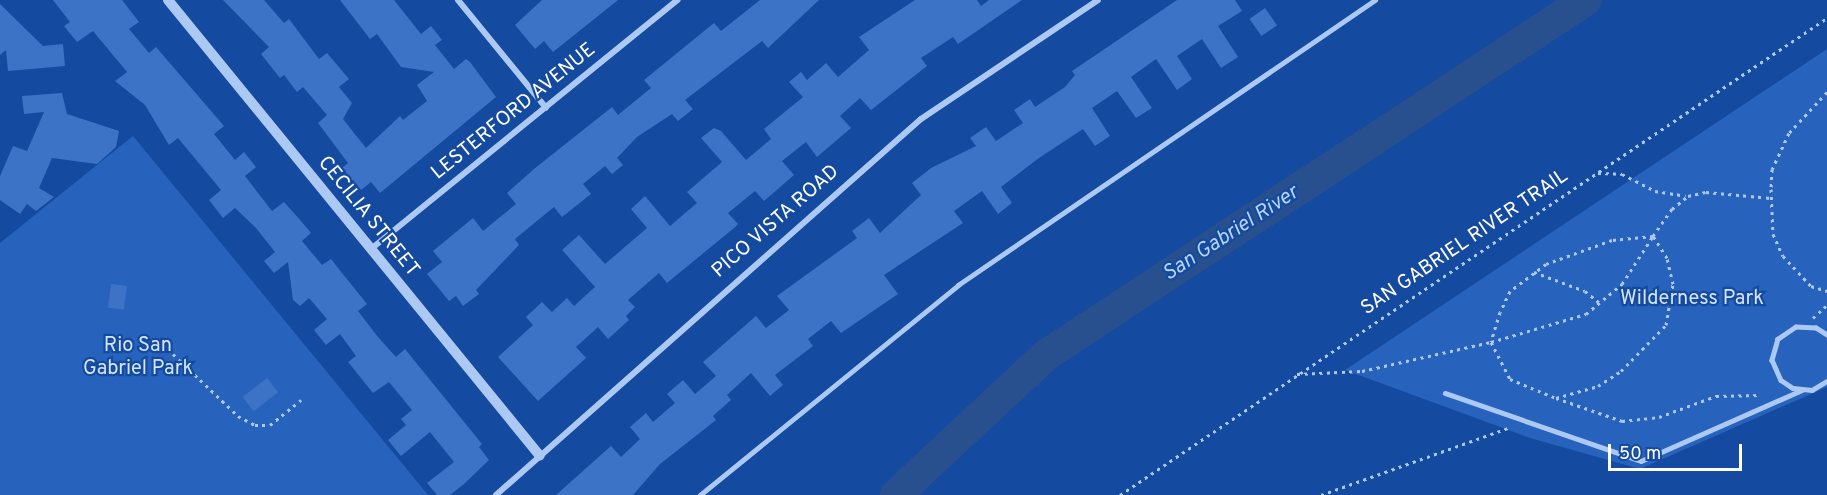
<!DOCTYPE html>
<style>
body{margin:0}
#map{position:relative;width:1827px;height:495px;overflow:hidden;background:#144a9f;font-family:Overpass,sans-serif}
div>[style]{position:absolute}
.green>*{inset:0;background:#2763bd}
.river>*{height:32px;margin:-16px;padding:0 16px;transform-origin:16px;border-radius:16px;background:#28508f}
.building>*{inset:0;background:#3d73c6;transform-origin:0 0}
.path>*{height:3px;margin-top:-1.5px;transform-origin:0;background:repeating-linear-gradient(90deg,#acc9f4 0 3px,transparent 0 7.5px)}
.service>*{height:4.5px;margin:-2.25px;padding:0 2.25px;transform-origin:2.25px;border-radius:2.25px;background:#acc9f4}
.minor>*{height:6px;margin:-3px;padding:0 3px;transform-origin:3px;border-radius:3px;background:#acc9f4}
.tertiary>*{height:10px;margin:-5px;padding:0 5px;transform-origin:5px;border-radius:5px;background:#acc9f4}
span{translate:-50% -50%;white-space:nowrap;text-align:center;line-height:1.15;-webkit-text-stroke:4.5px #144a9f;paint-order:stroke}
.street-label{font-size:20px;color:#fff}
.park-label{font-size:20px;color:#d4e5fd}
.water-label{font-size:21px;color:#b8d4fa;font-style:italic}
.scale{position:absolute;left:1608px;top:444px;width:134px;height:27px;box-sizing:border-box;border:3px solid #fff;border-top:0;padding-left:8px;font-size:18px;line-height:21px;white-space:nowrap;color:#fff;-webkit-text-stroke:4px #144a9f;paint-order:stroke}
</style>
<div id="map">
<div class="green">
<i style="clip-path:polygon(1827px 49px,1827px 387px,1640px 469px,1530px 438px,1345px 370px)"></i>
<i style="clip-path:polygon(133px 136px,428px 495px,0 495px,0 243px)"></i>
</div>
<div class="river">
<i style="left:896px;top:495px;width:205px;rotate:-43deg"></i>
<i style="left:1046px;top:355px;width:646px;rotate:-33.32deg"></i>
</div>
<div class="building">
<i style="clip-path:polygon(53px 0,122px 0,139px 22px,129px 29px,149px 53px,156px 47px,224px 126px,214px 134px,235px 160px,244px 152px,256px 167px,245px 176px,272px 211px,284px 202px,301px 221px,311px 233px,302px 241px,322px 265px,331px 259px,342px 273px,367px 304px,358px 311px,378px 337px,396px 357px,405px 349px,482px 444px,479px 447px,489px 460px,464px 484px,450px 495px,437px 495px,427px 483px,454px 462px,430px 432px,401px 456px,388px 440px,406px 425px,401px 419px,412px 410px,389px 382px,373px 393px,348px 362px,356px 356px,340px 334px,326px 345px,314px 330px,327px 319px,309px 298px,300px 306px,293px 300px,288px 262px,274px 273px,264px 261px,275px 252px,256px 228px,235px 208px,223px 218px,209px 200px,221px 190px,178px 138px,169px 145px,145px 105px,115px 81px,127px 72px,93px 31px,77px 42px,64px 26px,70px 22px)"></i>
<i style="clip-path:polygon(223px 0,264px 0,284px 23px,289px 19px,319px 59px,327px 53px,349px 79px,339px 87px,352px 103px,343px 119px,366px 148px,400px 116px,403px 120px,427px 101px,417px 85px,434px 72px,401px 67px,377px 34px,370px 39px,340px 0,394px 0,421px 34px,431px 26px,442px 40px,435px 45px,454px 69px,466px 59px,470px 62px,496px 97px,380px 193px,371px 182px,361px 190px,342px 168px,348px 163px,318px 123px,327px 115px,303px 87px,297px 92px,284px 75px,280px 78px,261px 54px,269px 47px)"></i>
<i style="clip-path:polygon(542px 0,618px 0,553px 52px,544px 41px,535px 49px,515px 25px)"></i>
<i style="clip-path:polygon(760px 0,819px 0,768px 48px,762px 41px,685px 100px,693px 109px,678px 121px,672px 114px,637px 137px,617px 158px,623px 165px,612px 174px,605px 166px,583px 184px,591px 194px,562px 217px,554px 207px,515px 239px,519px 245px,476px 290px,479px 294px,463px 306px,456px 296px,449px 301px,427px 274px,442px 262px,433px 251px,473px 218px,483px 231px,516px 204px,507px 193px,534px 169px,612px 107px,618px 115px,651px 88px,644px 80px,714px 23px,721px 31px)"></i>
<i style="clip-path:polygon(915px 0,977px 0,981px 6px,989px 0,1022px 0,958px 44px,953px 37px,921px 58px,927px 66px,871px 110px,860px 98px,840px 116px,851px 128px,817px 157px,806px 142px,782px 161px,794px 175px,764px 201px,755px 191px,728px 213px,738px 224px,734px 228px,667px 283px,659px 273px,628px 300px,635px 307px,626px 316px,629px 320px,608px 339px,598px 327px,576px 347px,586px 358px,538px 401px,498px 357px,533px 325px,526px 317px,542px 302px,552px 312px,567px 298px,574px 306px,595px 287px,562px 250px,579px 235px,605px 264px,647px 228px,631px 209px,645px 196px,670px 226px,697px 203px,687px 192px,722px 162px,701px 138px,714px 128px,721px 131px,746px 160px,771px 139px,764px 129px,803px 97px,789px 82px,801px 72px,807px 80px,826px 63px,838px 77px,869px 50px,859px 37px)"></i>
<i style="clip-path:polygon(1177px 0,1235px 0,1242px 11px,1218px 26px,1238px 57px,1221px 68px,1202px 39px,1177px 56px,1192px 79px,1177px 90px,1156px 59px,1131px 77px,1152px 108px,1136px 118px,1117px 91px,1092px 108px,1110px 136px,1095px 146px,1083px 129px,1039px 158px,1001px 187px,1012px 203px,998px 214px,982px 191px,954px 211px,963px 223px,884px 275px,898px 294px,841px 333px,831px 321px,808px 339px,813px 346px,775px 375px,783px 385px,770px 396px,751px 373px,727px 395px,731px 400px,713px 416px,716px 420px,660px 464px,633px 495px,556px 495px,611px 446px,621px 457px,640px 439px,630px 427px,646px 413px,653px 422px,675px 403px,667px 394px,683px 380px,695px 394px,716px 376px,703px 362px,756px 316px,766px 328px,789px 310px,777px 296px,857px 238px,852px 231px,869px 218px,880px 233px,921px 195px,912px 183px,931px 168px,976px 146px,970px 138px,986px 127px,996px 141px,1023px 123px,1014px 110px,1030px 99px,1035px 107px,1065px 87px,1075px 75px,1072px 71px)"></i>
<i style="clip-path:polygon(0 4px,43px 46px,63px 44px,65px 66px,8px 71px,6px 50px,0 55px)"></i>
<i style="left:1265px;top:8px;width:21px;height:19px;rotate:55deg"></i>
<i style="clip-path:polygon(62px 93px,67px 114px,119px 131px,116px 147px,97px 164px,52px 158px,39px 188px,54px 197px,36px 211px,27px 204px,20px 214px,0 200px,0 176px,13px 146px,27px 151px,44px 112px,24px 114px,22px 96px)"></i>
<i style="left:111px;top:284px;width:16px;height:24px;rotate:7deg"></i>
<i style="left:267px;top:378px;width:18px;height:31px;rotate:52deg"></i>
</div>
<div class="path">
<i style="left:1827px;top:92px;width:56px;rotate:132.8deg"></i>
<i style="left:1789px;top:133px;width:40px;rotate:115deg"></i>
<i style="left:1772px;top:169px;width:20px;rotate:93deg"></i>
<i style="left:1771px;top:189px;width:45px;rotate:87.5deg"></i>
<i style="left:1773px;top:234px;width:24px;rotate:66deg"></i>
<i style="left:1783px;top:256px;width:41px;rotate:47deg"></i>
<i style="left:1811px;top:286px;width:17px;rotate:17deg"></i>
<i style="left:1598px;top:173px;width:24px;rotate:2deg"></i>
<i style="left:1622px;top:174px;width:37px;rotate:27deg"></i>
<i style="left:1655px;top:191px;width:31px;rotate:9deg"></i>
<i style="left:1534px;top:272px;width:54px;rotate:20.4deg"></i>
<i style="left:1585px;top:291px;width:22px;rotate:39deg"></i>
<i style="left:1813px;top:318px;width:19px;rotate:-43deg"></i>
<i style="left:173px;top:354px;width:90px;rotate:43.6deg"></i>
<i style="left:238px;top:416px;width:19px;rotate:28deg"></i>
<i style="left:255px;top:425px;width:15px"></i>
<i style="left:270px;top:425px;width:40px;rotate:-39deg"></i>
<i style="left:1297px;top:374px;width:65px;rotate:-2.6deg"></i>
<i style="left:1362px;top:371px;width:132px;rotate:-12.7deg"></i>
<i style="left:1491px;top:342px;width:99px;rotate:-16.4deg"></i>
<i style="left:1586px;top:314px;width:47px;rotate:-39.8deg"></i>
<i style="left:1622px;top:284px;width:57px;rotate:-57.1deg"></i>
<i style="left:1653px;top:236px;width:41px;rotate:174.4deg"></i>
<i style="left:1612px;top:240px;width:70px;rotate:160deg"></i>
<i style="left:1546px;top:264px;width:45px;rotate:143.1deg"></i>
<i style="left:1510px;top:291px;width:23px;rotate:115deg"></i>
<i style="left:1500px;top:312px;width:31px;rotate:107deg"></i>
<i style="left:1491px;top:342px;width:42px;rotate:62.8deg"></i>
<i style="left:1510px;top:379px;width:50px;rotate:22.4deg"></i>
<i style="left:1556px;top:398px;width:44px;rotate:-15.9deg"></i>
<i style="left:1598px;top:386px;width:27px;rotate:-33deg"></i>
<i style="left:1621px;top:371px;width:64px;rotate:-45.6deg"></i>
<i style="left:1666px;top:325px;width:42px;rotate:-80.3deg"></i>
<i style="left:1673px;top:284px;width:27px;rotate:-103deg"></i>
<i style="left:1667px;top:258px;width:26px;rotate:-122deg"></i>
<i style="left:1653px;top:236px;width:33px;rotate:-55deg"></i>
<i style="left:1672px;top:209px;width:21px;rotate:-39deg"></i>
<i style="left:1688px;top:196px;width:18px;rotate:-13deg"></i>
<i style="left:1706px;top:192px;width:65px;rotate:5.3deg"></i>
<i style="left:1556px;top:398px;width:70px;rotate:19.2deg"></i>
<i style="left:1622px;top:421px;width:37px;rotate:-6deg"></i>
<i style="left:1659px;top:417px;width:61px;rotate:-20.2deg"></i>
<i style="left:1716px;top:396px;width:44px;rotate:-1.3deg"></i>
<i style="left:1120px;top:495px;width:853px;rotate:-34.01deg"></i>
<i style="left:1321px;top:495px;width:199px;rotate:-19.7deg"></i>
</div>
<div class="service">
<i style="left:1827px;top:335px;width:13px;rotate:-148deg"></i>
<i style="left:1816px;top:328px;width:20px;rotate:-177deg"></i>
<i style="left:1796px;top:327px;width:22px;rotate:146deg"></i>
<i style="left:1778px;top:339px;width:22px;rotate:106deg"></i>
<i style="left:1772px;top:360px;width:22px;rotate:66deg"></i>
<i style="left:1781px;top:380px;width:14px;rotate:34deg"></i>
<i style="left:1793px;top:388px;width:19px;rotate:6deg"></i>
<i style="left:1812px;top:390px;width:17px;rotate:-31deg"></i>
<i style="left:1445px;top:393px;width:207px;rotate:19.1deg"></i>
<i style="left:1641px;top:461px;width:176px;rotate:-23.8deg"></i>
<i style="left:700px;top:495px;width:333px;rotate:-39.1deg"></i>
<i style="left:958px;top:285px;width:505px;rotate:-34.35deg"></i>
</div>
<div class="minor">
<i style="left:458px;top:0;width:139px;rotate:50.8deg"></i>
<i style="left:371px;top:249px;width:395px;rotate:-39.1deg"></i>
<i style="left:496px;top:495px;width:567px;rotate:-41.5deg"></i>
<i style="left:921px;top:119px;width:213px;rotate:-33.9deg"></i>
</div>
<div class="tertiary">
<i style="left:168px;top:0;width:588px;rotate:50.79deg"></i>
</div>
<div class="street-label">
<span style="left:514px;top:112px;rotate:-39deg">LESTERFORD AVENUE</span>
<span style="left:368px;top:217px;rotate:51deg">CECILIA STREET</span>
<span style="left:776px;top:222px;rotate:-41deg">PICO VISTA ROAD</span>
<span style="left:1465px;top:243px;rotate:-34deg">SAN GABRIEL RIVER TRAIL</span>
</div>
<div class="park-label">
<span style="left:1692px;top:299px">Wilderness Park</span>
<span style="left:138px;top:358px">Rio San<br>Gabriel Park</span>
</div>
<div class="water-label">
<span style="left:1231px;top:234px;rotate:-33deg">San Gabriel River</span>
</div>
<div class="scale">50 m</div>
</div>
